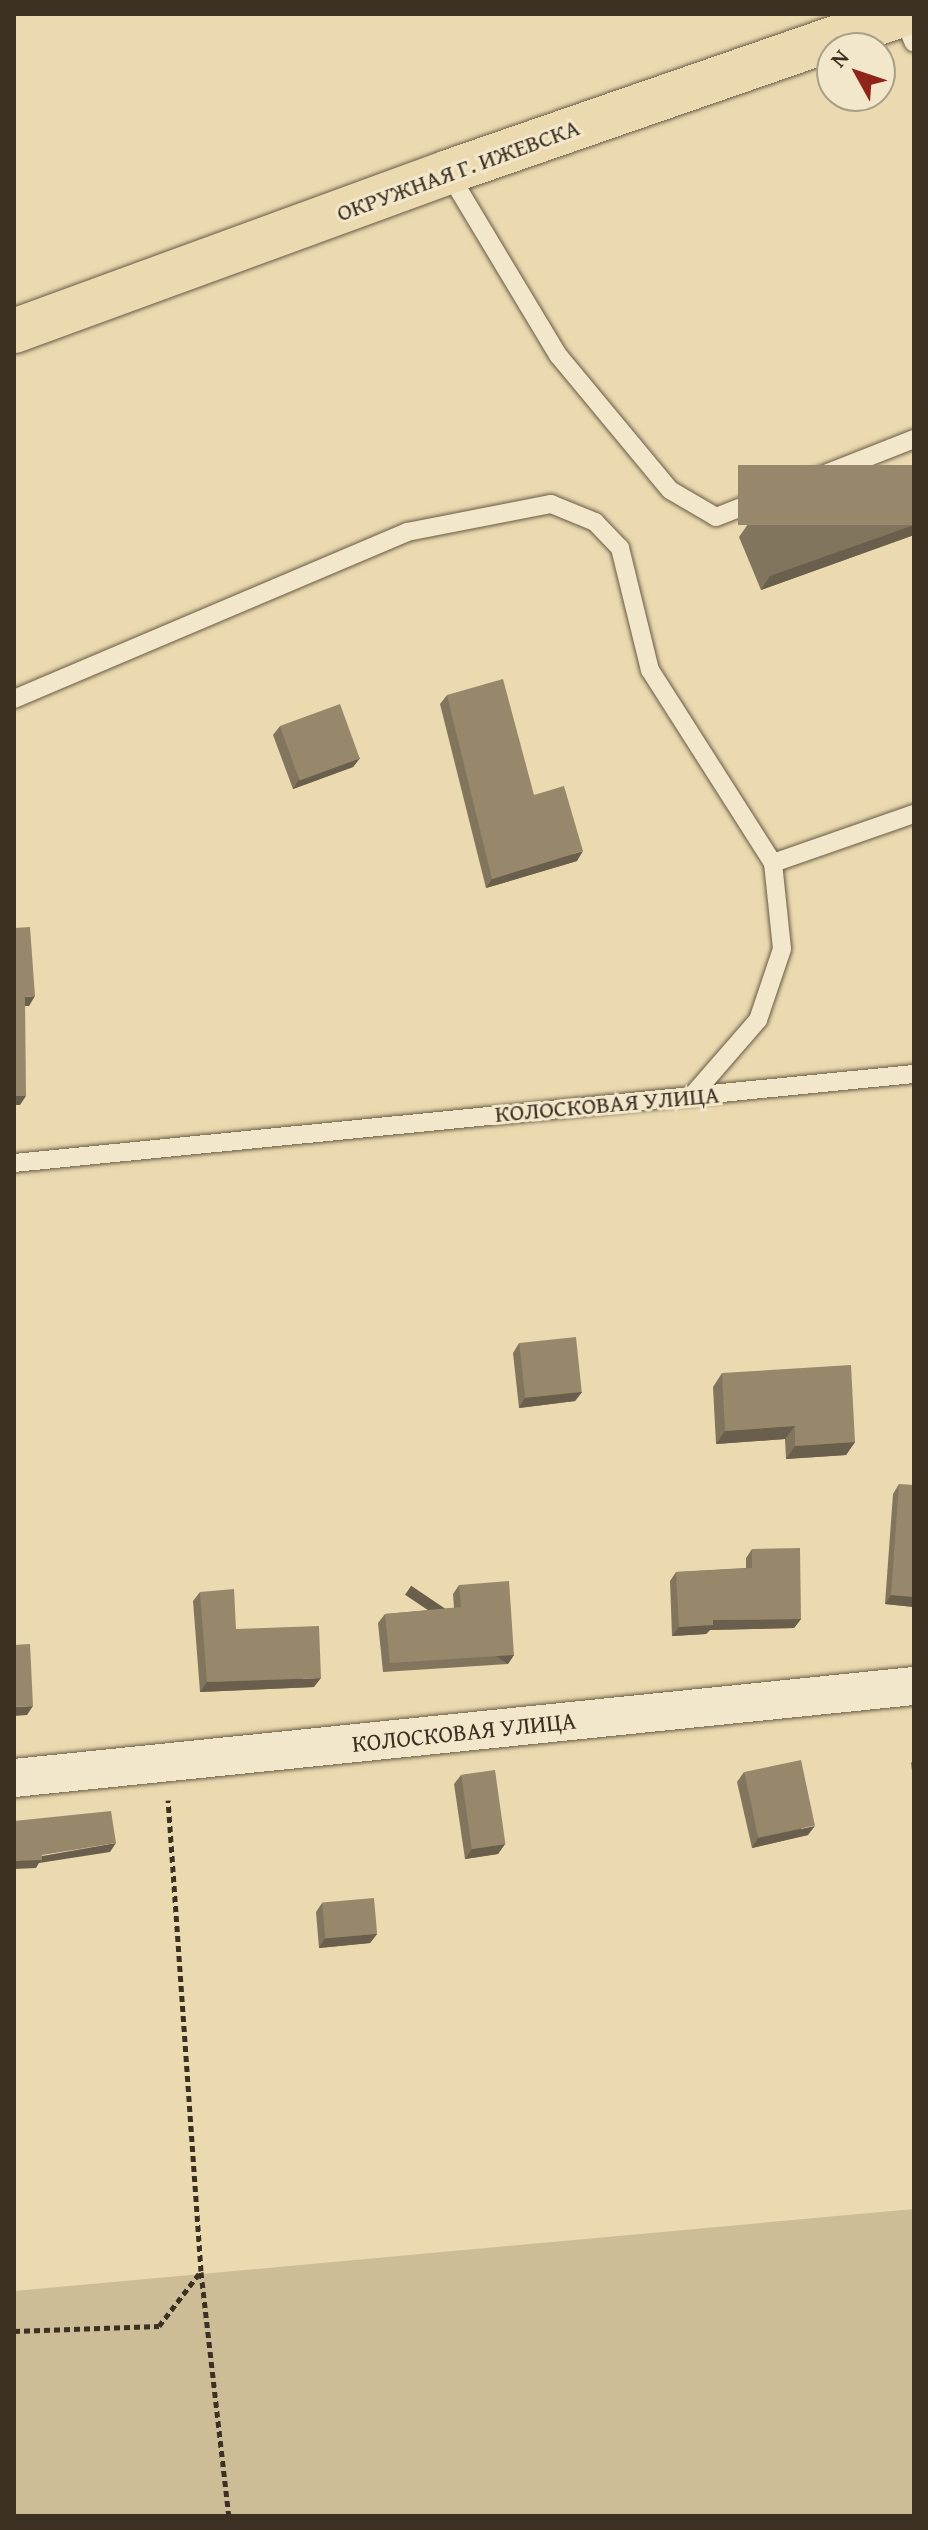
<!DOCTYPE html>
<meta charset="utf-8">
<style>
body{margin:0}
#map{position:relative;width:928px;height:2530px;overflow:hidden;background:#ebdaaf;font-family:"Gentium Book Plus",serif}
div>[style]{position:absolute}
.green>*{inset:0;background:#cdbd97}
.path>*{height:5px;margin-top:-2.5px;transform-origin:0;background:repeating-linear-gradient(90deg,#3c3023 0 6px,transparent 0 10px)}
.roads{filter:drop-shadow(0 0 2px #685a46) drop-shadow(0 0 2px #685a46)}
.service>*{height:18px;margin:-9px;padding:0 9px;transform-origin:9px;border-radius:9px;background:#f2e7cb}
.minor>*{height:38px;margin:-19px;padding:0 19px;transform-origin:19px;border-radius:19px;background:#f2e7cb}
.primary>*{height:44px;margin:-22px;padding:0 22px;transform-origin:22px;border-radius:22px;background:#ebdaaf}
.wall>*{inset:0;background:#82755d}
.shaded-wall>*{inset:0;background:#6a5f4c;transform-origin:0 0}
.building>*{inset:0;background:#97886c;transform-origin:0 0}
span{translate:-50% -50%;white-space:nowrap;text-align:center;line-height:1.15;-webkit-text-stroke:6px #f2e7cb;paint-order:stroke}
.street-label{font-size:24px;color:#3c3023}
.frame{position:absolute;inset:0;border:16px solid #3c3023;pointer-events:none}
.north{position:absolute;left:816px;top:32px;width:80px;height:80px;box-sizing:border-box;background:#f2e7cb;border:2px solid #a99e88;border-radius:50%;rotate:310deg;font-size:22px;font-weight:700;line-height:32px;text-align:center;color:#3c3023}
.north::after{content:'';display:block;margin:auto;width:28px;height:36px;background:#8f2418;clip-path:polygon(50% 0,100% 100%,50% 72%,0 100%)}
</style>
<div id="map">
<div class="green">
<i style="clip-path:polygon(914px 2209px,914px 2516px,14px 2516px,14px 2291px)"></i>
</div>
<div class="path">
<i style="left:201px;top:2272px;width:246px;rotate:83.5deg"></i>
<i style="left:14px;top:2331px;width:145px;rotate:-2deg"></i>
<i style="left:159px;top:2326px;width:69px;rotate:-52.6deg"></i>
<i style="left:201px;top:2271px;width:472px;rotate:-94deg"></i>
</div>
<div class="roads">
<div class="service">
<i style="left:902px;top:15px;width:30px;rotate:67deg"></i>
<i style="left:448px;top:172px;width:214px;rotate:59deg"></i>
<i style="left:558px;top:355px;width:175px;rotate:50.3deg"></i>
<i style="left:670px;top:490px;width:53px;rotate:30.4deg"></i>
<i style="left:716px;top:517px;width:213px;rotate:-21.5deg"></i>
<i style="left:14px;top:699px;width:427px;rotate:-23deg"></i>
<i style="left:407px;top:532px;width:147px;rotate:-11deg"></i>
<i style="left:551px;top:504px;width:48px;rotate:22.2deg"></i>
<i style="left:595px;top:522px;width:36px;rotate:46deg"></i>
<i style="left:620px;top:548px;width:126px;rotate:76.2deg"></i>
<i style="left:650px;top:670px;width:229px;rotate:57.5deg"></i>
<i style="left:773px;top:863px;width:86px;rotate:84deg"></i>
<i style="left:782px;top:949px;width:75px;rotate:108.7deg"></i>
<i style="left:758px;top:1020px;width:101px;rotate:131deg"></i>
<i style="left:773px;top:863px;width:149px;rotate:-19.2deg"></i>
<i style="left:14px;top:1163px;width:904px;rotate:-5.65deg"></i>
</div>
<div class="minor">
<i style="left:14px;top:1778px;width:905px;rotate:-5.84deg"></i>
</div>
<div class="primary">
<i style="left:14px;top:331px;width:462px;rotate:-20.1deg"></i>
<i style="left:448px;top:172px;width:484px;rotate:-19.1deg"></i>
</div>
</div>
<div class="wall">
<i style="clip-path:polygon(914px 465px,914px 535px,761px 590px,739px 537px,748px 524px)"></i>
<i style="clip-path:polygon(447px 695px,534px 795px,577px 861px,486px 888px,440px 704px)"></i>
<i style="clip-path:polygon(280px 726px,360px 758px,353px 767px,293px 789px,273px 735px)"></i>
<i style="clip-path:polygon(519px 1343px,582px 1392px,575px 1401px,519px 1408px,513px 1353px)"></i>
<i style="clip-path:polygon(722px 1373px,855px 1442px,846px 1455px,786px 1459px,785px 1439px,716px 1444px,713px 1387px)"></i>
<i style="clip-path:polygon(899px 1484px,914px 1607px,885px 1604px,893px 1494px)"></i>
<i style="clip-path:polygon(752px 1549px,801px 1619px,794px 1628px,710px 1630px,706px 1634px,672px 1636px,670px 1581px,676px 1572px,746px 1568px,746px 1558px)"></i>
<i style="clip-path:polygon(459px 1585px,514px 1655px,508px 1664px,383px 1672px,378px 1623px,385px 1614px,454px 1608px,453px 1594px)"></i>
<i style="clip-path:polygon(200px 1592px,236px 1629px,314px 1687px,200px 1692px,193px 1601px)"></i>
<i style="clip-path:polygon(914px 1759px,914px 1787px,911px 1763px)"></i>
<i style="clip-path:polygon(744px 1772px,808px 1835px,752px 1848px,737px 1782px)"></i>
<i style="clip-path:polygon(461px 1775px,505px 1844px,498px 1854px,465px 1859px,454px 1784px)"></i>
<i style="clip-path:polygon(322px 1903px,377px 1934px,370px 1943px,319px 1948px,316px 1912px)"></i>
</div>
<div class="shaded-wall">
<i style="clip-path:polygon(914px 525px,914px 535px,761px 590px,770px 576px)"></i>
<i style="clip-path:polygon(360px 758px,353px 767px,293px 789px,299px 779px)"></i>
<i style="clip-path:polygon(583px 851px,577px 861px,486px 888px,492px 879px)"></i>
<i style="clip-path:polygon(35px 996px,29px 1006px,18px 1006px,25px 997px)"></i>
<i style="clip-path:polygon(14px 1096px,26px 1096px,20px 1105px,14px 1105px)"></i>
<i style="clip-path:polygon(582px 1392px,575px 1401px,519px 1408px,525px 1398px)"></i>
<i style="clip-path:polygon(795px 1426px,785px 1439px,716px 1444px,725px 1431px)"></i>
<i style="clip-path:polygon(855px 1442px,846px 1455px,786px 1459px,795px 1446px)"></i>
<i style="clip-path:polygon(891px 1595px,914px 1597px,914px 1607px,885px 1604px)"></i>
<i style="clip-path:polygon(801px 1619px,794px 1628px,710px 1630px,706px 1634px,672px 1636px,679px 1627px,713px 1620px)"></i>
<i style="left:514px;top:1655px;width:11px;height:124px;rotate:124deg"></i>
<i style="clip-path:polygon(321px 1678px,314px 1687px,200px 1692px,207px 1682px)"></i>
<i style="clip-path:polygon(33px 1706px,27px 1715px,14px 1716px,14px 1707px)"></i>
<i style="clip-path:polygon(815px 1826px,808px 1835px,752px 1848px,758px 1838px)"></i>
<i style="clip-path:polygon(116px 1843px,110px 1852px,39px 1863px,36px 1868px,14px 1869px,14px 1861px)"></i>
<i style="clip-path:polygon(505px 1844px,498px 1854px,465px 1859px,472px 1849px)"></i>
<i style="clip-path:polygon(377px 1934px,370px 1943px,319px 1948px,325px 1938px)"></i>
</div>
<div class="building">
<i style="left:914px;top:465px;width:60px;height:176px;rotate:90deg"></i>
<i style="clip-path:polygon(503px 679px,534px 795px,564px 786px,583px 851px,492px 879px,447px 695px)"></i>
<i style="left:340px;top:704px;width:58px;height:64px;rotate:70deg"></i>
<i style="clip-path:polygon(30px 927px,35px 996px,25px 997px,26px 1096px,14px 1096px,14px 928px)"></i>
<i style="left:576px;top:1337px;width:55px;height:57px;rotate:84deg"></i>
<i style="clip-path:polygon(851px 1365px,855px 1442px,795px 1446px,795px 1426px,725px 1431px,722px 1373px)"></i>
<i style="clip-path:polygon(899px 1484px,914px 1485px,914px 1597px,891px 1595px)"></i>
<i style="clip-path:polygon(800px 1548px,801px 1619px,713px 1620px,713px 1625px,679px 1627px,676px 1572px,752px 1568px,752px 1549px)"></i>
<i style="clip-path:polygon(509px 1581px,514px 1655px,390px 1663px,385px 1614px,461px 1607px,459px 1585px)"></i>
<i style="clip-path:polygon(234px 1589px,236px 1629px,319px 1626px,321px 1678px,207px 1682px,200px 1592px)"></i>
<i style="clip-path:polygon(30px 1644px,33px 1706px,14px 1707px,14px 1645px)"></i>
<i style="left:801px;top:1760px;width:67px;height:58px;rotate:78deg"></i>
<i style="left:495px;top:1770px;width:75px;height:34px;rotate:82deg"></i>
<i style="clip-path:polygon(111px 1811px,116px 1843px,42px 1855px,42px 1860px,14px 1861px,14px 1821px)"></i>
<i style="left:374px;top:1898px;width:36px;height:52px;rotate:85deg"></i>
</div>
<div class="street-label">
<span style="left:458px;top:170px;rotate:-20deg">ОКРУЖНАЯ Г. ИЖЕВСКА</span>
<span style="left:607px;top:1104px;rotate:-5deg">КОЛОСКОВАЯ УЛИЦА</span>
<span style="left:464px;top:1732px;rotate:-6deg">КОЛОСКОВАЯ УЛИЦА</span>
</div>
<div class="frame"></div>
<div class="north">N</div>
</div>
